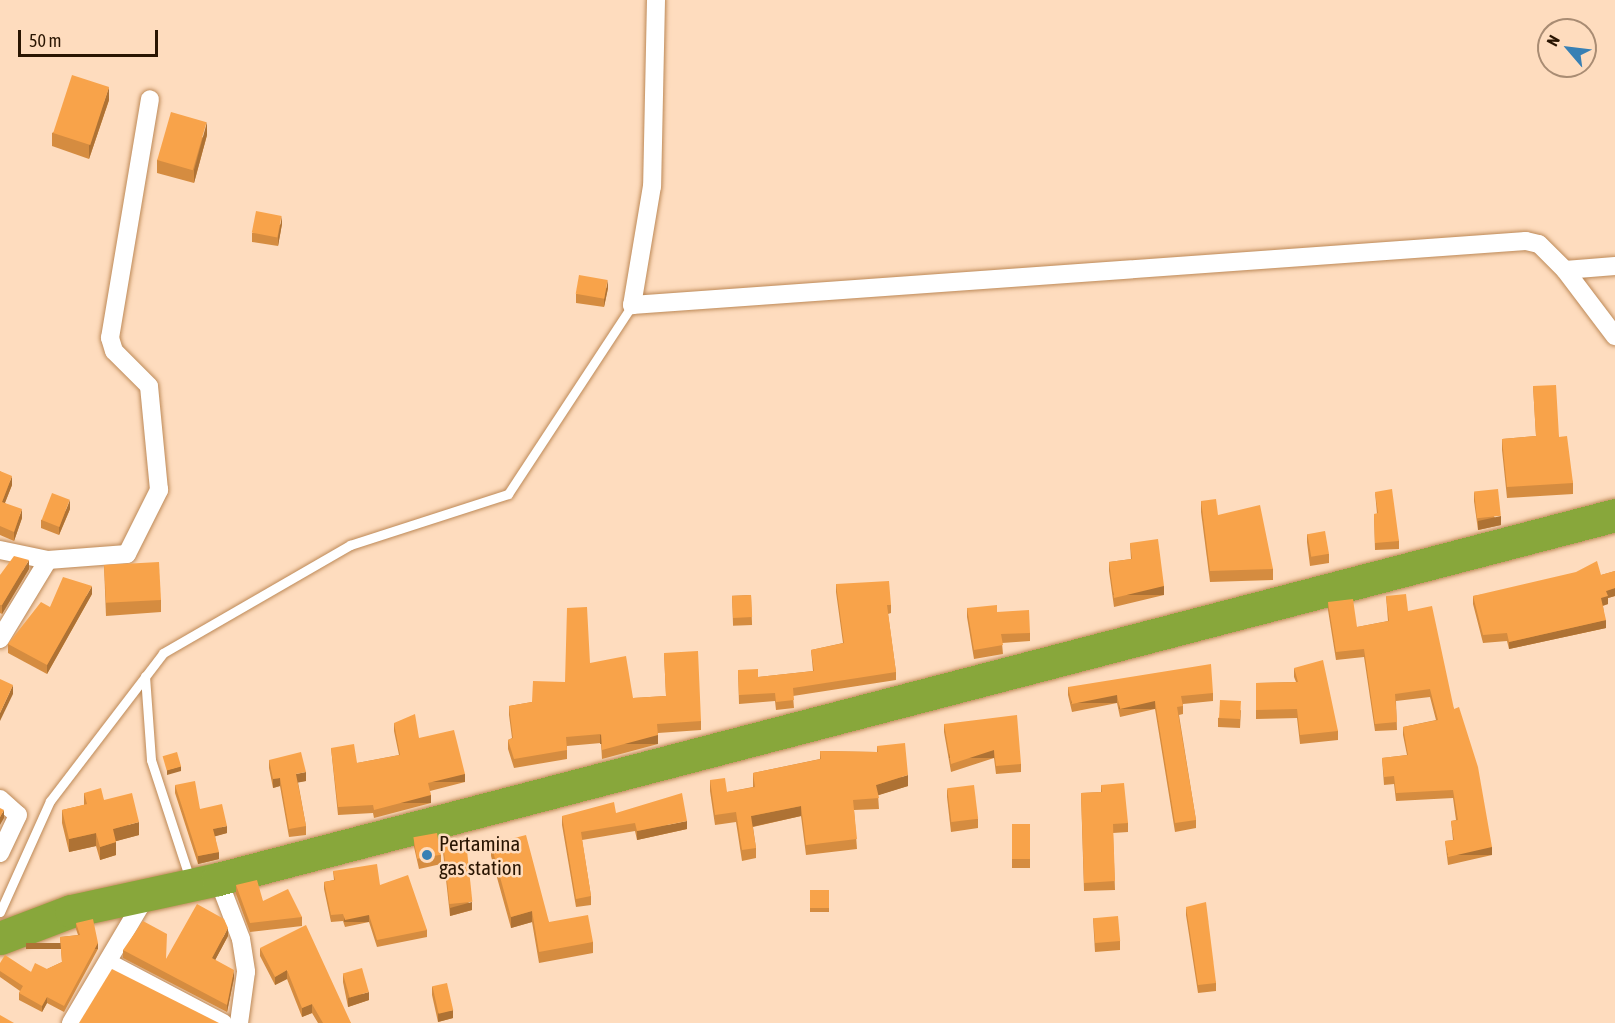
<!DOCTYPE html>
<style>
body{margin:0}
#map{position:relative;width:1615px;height:1023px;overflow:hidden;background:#fedcbe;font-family:"Asap Condensed",sans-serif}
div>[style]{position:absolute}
.roads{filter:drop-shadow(0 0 2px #bd8957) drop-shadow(0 0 2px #bd8957)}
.lane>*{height:9px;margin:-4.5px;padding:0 4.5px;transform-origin:4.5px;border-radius:4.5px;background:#fff}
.street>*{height:18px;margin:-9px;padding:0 9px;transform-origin:9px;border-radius:9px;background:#fff}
.highway>*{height:33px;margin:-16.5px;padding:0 16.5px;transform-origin:16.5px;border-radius:16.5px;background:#88a73b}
.wall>*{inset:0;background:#d58c40;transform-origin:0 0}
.shaded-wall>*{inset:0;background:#ae7234;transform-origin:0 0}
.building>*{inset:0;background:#f8a34a;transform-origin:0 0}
.dots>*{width:16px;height:16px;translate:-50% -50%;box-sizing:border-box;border:3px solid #fedcbe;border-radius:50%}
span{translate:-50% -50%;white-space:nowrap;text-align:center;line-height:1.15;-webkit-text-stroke:5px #fedcbe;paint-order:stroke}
.poi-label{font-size:21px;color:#291502}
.left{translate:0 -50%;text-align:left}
.north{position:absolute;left:1537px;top:18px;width:60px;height:60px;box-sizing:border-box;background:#fedcbe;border:2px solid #a98c73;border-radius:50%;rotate:298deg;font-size:16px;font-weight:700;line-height:24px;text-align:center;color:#291502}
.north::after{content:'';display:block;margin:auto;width:21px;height:27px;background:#3880b4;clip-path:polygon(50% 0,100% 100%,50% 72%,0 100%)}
.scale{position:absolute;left:18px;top:30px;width:140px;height:27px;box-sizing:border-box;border:3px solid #291502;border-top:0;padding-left:8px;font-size:18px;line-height:21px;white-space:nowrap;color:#291502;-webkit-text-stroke:4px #fedcbe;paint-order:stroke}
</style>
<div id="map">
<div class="roads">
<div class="lane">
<i style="left:145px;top:676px;width:84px;rotate:85.9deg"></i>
<i style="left:151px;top:760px;width:125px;rotate:71.9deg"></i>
<i style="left:0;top:912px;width:122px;rotate:-65.8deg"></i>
<i style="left:50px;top:801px;width:186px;rotate:-52.6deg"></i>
<i style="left:163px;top:653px;width:216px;rotate:-30deg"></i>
<i style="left:350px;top:545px;width:166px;rotate:-17.9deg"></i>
<i style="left:508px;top:494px;width:226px;rotate:-56.7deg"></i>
</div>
<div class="street">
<i style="left:656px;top:0;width:186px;rotate:91.2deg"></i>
<i style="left:652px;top:186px;width:121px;rotate:99.5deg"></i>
<i style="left:632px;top:305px;width:896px;rotate:-4.09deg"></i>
<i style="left:1526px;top:241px;width:13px;rotate:13deg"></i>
<i style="left:1539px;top:244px;width:37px;rotate:45deg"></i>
<i style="left:1565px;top:270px;width:83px;rotate:52.9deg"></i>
<i style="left:1565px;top:270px;width:50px;rotate:-4.6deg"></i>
<i style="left:0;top:550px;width:49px;rotate:11.8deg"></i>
<i style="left:48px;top:560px;width:79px;rotate:-4.3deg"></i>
<i style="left:127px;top:554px;width:72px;rotate:-63.4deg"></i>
<i style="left:159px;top:490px;width:104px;rotate:-95.5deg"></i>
<i style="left:149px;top:386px;width:49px;rotate:-135deg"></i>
<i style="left:114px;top:351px;width:14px;rotate:-107deg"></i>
<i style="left:110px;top:338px;width:242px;rotate:-80.5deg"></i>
<i style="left:0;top:639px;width:92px;rotate:-58.7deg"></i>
<i style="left:0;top:799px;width:24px;rotate:42deg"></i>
<i style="left:18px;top:815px;width:42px;rotate:115.3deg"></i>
<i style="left:218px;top:879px;width:64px;rotate:69deg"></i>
<i style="left:241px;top:939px;width:33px;rotate:81deg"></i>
<i style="left:246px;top:972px;width:51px;rotate:97.8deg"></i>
<i style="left:111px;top:964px;width:127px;rotate:27.8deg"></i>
<i style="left:71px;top:1023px;width:151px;rotate:-59.4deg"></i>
</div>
<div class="highway">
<i style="left:0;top:938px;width:76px;rotate:-20.8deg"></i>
<i style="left:71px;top:911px;width:150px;rotate:-12.3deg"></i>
<i style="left:218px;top:879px;width:1444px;rotate:-14.6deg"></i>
</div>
</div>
<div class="wall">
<i style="clip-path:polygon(109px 100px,89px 159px,52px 146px,52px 133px)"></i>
<i style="clip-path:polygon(207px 135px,194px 183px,157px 173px,157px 160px)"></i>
<i style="clip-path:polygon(282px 224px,278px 246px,252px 242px,252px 233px)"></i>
<i style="clip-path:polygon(608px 288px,604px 307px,576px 303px,576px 294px)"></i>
<i style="clip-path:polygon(1533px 386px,1559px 437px,1573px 483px,1573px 494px,1507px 498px,1502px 450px,1502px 439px,1536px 436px)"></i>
<i style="clip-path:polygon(0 471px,12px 485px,5px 503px,22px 518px,14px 541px,0 535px)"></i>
<i style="clip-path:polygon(1375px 492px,1399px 541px,1399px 549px,1375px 550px,1374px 514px,1377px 514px)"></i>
<i style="clip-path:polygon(1474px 492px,1501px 525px,1478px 530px,1474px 501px)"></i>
<i style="clip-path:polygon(1201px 501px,1273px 569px,1273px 580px,1210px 582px,1201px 512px)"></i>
<i style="clip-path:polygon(70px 509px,59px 535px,41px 528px,41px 520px)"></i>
<i style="clip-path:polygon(1307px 534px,1329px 554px,1329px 563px,1310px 566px,1307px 542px)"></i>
<i style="clip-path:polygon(1130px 543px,1164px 595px,1114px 607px,1109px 571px,1109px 562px,1131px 559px)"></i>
<i style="clip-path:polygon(104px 565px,161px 600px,161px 612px,106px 616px)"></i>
<i style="clip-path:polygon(29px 569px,2px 614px,0 613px,0 575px)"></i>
<i style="clip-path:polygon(1615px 571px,1615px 596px,1608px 598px,1608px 604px,1603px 606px,1606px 628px,1509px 649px,1507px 641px,1483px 643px,1473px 604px,1473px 596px,1601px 575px)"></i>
<i style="clip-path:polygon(836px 584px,891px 605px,891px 613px,888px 614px,896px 672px,896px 680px,793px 696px,794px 708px,776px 710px,775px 701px,739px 704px,738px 670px,758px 677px,813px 671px,811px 650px,843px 643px,836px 592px)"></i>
<i style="clip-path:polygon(92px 594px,47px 674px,8px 653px,8px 644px,50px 607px)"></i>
<i style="left:751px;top:595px;width:30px;height:19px;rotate:88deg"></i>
<i style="clip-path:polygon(1386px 596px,1408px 611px,1454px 709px,1492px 855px,1448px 865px,1445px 841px,1453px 840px,1451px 821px,1456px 820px,1453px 798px,1396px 801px,1394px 784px,1384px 785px,1382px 758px,1407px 755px,1403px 735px,1403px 727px,1436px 720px,1430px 697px,1396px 701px,1397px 730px,1375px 731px,1364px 657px,1336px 660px,1328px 610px,1328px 602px,1357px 627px,1388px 621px)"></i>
<i style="clip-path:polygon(967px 608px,997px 612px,1030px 633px,1030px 641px,1002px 643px,1003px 654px,974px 659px,967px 617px)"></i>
<i style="clip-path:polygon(664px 653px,701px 721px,701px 730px,658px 733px,658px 744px,602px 759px,601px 743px,567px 746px,567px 759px,514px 768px,508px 749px,508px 740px,512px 738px,509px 715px,509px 706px,532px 702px,565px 682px,590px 663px,633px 698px,666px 696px)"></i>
<i style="clip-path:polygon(1294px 668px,1338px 731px,1338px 740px,1300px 744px,1297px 718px,1256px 719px,1256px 683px,1296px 682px,1294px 677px)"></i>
<i style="clip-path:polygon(1068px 687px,1213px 693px,1213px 701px,1183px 704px,1183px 714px,1179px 715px,1196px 820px,1196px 828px,1175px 832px,1155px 709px,1120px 717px,1117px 703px,1072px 712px,1068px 695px)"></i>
<i style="clip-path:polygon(1241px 710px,1240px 728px,1218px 727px,1218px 718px)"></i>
<i style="clip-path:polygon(394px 723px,419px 738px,465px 782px,430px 791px,431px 803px,374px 818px,373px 813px,338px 815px,331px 748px,357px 763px,399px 755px,394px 731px)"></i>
<i style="clip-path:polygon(944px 724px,1021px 764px,1021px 772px,996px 774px,994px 758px,951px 772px,944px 732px)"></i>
<i style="clip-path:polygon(877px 746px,908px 786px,878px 795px,879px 809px,854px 810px,857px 849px,806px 855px,801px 816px,753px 827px,756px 848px,756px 858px,742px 861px,736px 822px,715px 825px,710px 791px,710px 780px,727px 792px,753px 787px,753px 773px,820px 759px,820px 751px,877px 752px)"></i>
<i style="clip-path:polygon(269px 760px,306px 781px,298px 782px,306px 826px,306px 835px,289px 837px,280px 786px,273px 788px,269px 768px)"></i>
<i style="clip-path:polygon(175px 785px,200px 809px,227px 833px,215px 836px,219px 859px,198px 864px,175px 793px)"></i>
<i style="clip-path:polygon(1101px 785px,1128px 823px,1128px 832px,1113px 833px,1115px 890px,1084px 891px,1081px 793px,1101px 792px)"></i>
<i style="clip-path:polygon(947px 789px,978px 819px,978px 828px,951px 832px,947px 797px)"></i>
<i style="clip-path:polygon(84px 793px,104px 800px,139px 835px,116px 841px,116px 855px,100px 860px,96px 846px,69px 852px,62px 823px,62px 810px,84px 805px)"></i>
<i style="clip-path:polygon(616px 813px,687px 829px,637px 840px,635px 831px,582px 840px,591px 896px,591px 905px,576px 907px,562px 825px,562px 816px)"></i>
<i style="left:1012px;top:824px;width:18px;height:44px"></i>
<i style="clip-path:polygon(414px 839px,441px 855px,441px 864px,419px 869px,414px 847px)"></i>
<i style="clip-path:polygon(443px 844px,472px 910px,450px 916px,443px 852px)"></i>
<i style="clip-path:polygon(491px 844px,549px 922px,593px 942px,593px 953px,539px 963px,532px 922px,511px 928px,491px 856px)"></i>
<i style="clip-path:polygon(333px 871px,380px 885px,427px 930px,427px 937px,377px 947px,369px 922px,345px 927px,343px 921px,331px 922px,324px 889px,324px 882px,334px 880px)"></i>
<i style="clip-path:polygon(236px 885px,263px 901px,302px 917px,302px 926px,250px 932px,236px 894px)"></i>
<i style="left:810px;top:890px;width:19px;height:22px"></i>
<i style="clip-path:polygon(1186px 907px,1216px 983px,1216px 991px,1198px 993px,1186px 915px)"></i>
<i style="clip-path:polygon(1093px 918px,1120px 941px,1120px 950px,1095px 952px)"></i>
<i style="clip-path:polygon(76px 923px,98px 949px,64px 1012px,47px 1003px,42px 1012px,19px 1000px,19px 993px,20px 991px,0 977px,0 963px,31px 972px,47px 969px,62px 962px,60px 937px,78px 935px,76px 929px)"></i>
<i style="clip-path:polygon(228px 936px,215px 960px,234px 978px,227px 1012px,123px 958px,123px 950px,166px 959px)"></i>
<i style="clip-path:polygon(260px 948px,351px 1023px,318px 1023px,312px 1013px,302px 1017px,287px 979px,275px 985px,260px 956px)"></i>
<i style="clip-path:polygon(343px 974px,369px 1000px,348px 1007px,343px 982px)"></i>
<i style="clip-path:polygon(432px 986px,453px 1018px,438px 1022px,432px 995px)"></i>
</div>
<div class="shaded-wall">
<i style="clip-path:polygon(109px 87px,109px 100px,89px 159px,89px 146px)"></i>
<i style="clip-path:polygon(207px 122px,207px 135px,194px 183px,194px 170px)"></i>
<i style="clip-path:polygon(282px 216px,282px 224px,278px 246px,278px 237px)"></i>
<i style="clip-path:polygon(608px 280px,608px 288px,604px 307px,604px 299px)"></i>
<i style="clip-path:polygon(12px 476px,12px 485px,2px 510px,2px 502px)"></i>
<i style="clip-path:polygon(70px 500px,70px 509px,59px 535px,59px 527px)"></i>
<i style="clip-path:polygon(22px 509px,22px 518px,14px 541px,14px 532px)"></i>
<i style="clip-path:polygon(1501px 516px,1501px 525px,1478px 530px,1478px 521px)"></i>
<i style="clip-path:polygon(29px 560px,29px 569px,2px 614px,2px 605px)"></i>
<i style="clip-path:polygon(92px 586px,92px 594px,47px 674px,47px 665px)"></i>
<i style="left:1164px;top:586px;width:9px;height:51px;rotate:90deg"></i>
<i style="clip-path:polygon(1615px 588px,1615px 596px,1608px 598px,1608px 604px,1601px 606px,1601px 598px,1606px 591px)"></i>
<i style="clip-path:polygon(1606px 620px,1606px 628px,1509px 649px,1509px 642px)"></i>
<i style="clip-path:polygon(13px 685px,13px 694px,0 721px,0 713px)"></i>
<i style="left:1117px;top:695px;width:8px;height:46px;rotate:90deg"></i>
<i style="left:1155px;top:701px;width:8px;height:36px;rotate:90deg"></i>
<i style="left:658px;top:735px;width:9px;height:58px;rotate:90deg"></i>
<i style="left:994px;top:750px;width:8px;height:45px;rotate:90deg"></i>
<i style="clip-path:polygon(181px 766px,181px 771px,167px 775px,167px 770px)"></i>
<i style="clip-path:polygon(306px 772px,306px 781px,296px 783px,296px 774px)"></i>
<i style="left:465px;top:774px;width:8px;height:38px;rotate:90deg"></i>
<i style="clip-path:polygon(908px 775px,908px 786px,876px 796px,876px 785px)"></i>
<i style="clip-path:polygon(280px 778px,280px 786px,273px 788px,273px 779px)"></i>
<i style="left:431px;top:795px;width:8px;height:59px;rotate:90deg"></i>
<i style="clip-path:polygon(801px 806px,801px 816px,751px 827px,751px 816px)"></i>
<i style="clip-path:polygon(4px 810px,4px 818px,0 825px,0 817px)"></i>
<i style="clip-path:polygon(687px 821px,687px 829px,637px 840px,637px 831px)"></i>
<i style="clip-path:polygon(139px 822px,139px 835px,113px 842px,113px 829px)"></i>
<i style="clip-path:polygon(227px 826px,227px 833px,213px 837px,213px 829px)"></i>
<i style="clip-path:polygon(96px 833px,96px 846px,69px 852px,69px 839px)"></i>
<i style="clip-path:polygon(116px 842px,116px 855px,100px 860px,100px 847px)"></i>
<i style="left:1492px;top:847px;width:8px;height:45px;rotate:90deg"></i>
<i style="clip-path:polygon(219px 852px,219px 859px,198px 864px,198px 856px)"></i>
<i style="clip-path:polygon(472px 902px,472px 910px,450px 916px,450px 908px)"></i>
<i style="clip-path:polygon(532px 911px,532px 922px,511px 928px,511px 917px)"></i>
<i style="left:369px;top:915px;width:7px;height:25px;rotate:90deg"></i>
<i style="clip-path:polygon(228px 928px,228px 936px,212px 966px,212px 958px)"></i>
<i style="left:98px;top:943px;width:6px;height:72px;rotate:90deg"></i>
<i style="clip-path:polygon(234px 970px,234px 978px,227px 1012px,227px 1005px)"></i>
<i style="clip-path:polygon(287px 970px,287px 979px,275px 985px,275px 977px)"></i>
<i style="clip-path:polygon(369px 992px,369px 1000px,348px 1007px,348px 998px)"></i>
<i style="clip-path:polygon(47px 997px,47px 1003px,42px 1012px,42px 1006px)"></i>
<i style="clip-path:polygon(312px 1004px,312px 1013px,302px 1017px,302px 1008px)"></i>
<i style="clip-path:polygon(453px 1010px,453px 1018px,438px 1022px,438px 1013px)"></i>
</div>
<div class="building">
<i style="left:72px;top:75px;width:39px;height:61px;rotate:18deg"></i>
<i style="left:171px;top:112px;width:37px;height:50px;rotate:16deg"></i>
<i style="left:256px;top:211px;width:26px;height:22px;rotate:11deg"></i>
<i style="left:579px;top:275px;width:29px;height:19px;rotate:10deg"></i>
<i style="clip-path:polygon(1556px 385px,1559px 437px,1567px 436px,1573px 483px,1507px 487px,1502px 439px,1536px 436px,1533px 386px)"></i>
<i style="clip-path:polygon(0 471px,12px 476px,2px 502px,22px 509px,14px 532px,0 526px)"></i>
<i style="clip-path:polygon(1392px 489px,1399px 541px,1375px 543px,1374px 514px,1378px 513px,1375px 492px)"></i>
<i style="left:1498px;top:489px;width:27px;height:24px;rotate:84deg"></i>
<i style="left:52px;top:493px;width:19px;height:29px;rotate:21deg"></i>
<i style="clip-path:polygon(1216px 499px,1218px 515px,1260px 505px,1273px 569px,1210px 571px,1201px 501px)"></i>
<i style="left:1325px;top:531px;width:23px;height:18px;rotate:80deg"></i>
<i style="clip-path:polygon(1158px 539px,1164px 586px,1114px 598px,1109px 562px,1132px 559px,1130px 543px)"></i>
<i style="clip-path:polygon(14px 556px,29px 560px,2px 605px,0 605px,0 575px)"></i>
<i style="clip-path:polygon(1597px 561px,1601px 575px,1615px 571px,1615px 588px,1606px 591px,1608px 596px,1601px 598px,1606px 620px,1509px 642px,1507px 633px,1483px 635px,1473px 596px,1576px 572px)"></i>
<i style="left:159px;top:562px;width:38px;height:55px;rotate:87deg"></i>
<i style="clip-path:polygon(63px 577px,92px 586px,47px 665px,8px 644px,41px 602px,50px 607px)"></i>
<i style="clip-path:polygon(889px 581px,891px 605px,887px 605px,896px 672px,793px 688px,794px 700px,776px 702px,775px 693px,739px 695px,738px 670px,758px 669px,758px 677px,814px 671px,811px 650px,844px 643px,836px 584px)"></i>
<i style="clip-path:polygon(1406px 594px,1408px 611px,1432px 606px,1454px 709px,1459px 707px,1478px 767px,1492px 847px,1448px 857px,1445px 841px,1454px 840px,1451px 821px,1458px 820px,1453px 790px,1396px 793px,1394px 776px,1384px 777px,1382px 758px,1408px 755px,1403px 727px,1438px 720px,1430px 689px,1395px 694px,1397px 722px,1375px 724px,1364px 649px,1336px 652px,1328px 602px,1353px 599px,1357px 627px,1389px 621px,1386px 596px)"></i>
<i style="left:751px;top:595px;width:22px;height:19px;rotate:87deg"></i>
<i style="clip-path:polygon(997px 605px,997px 612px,1029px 610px,1030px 633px,1001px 634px,1003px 645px,974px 650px,967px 608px)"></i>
<i style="clip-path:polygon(587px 607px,590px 663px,626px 656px,633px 698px,666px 696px,664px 653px,698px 651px,701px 721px,657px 724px,658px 735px,602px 750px,601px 734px,566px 737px,567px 750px,514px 759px,508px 740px,513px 738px,509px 706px,532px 702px,533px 681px,565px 682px,567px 608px)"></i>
<i style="clip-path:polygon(1323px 660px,1338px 731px,1300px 735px,1297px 709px,1256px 710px,1256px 683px,1298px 682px,1294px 668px)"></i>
<i style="clip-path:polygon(1211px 664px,1213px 693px,1181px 696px,1183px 706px,1177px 707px,1196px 820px,1175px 823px,1155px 701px,1120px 709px,1117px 695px,1072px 704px,1068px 687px)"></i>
<i style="clip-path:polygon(0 679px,13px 685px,0 713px)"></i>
<i style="left:1220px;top:700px;width:21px;height:18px;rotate:3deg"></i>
<i style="clip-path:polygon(415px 714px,419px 738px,454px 730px,465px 774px,428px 783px,431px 795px,374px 810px,373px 805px,338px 807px,331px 748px,354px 744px,357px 763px,400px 755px,394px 723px)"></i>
<i style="clip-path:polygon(1017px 715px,1021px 764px,996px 766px,994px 750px,951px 764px,944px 724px)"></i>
<i style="clip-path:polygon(905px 743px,908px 775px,876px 785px,879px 798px,853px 800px,857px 839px,806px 845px,801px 806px,751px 816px,756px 848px,742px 850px,736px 812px,715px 815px,710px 780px,725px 778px,727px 792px,755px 787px,753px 773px,821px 759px,820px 751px,878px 752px,877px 746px)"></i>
<i style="left:177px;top:752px;width:15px;height:15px;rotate:74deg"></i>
<i style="clip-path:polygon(301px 752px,306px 772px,296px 774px,306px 826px,289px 829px,280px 778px,273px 779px,269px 760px)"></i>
<i style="clip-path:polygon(195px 781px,200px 809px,222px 804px,227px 826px,213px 829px,219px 852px,198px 856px,175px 785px)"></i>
<i style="clip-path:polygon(1124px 783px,1128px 823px,1113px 824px,1115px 881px,1084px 883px,1081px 793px,1102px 792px,1101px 785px)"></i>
<i style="left:974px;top:785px;width:34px;height:27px;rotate:83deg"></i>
<i style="clip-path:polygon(101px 788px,104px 800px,132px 793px,139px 822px,113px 829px,116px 842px,100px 847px,96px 833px,69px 839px,62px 810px,87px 804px,84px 793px)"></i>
<i style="clip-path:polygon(682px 793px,687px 821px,637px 831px,635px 823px,581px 832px,591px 896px,576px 899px,562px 816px,614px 802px,616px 813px)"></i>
<i style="clip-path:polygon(0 808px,4px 810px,0 817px)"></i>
<i style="left:1012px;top:824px;width:18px;height:35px"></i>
<i style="left:437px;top:833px;width:22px;height:24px;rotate:80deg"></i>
<i style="clip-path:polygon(526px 835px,549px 922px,588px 915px,593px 942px,539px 952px,532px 911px,511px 917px,491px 844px)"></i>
<i style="left:466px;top:841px;width:61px;height:23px;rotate:84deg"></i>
<i style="clip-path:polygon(377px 864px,380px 885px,408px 875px,427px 930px,377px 940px,369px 915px,345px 920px,343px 914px,331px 915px,324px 882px,335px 880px,333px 871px)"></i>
<i style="clip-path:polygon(257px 880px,263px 901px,288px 889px,302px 917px,250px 923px,236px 885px)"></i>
<i style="left:810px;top:890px;width:19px;height:18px"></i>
<i style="clip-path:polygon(1206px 902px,1216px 983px,1198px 985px,1186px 907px)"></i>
<i style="clip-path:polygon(197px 904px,224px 919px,228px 928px,212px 958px,234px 970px,227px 1005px,123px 950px,143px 921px,167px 934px,166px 959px)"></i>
<i style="left:1118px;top:916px;width:25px;height:25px;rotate:85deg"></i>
<i style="clip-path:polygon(93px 919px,98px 943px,64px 1006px,47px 997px,42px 1006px,19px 993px,23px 986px,0 971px,0 963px,5px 955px,31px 972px,35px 963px,47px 969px,62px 962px,60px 937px,80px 935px,76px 923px)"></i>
<i style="clip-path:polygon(306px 925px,351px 1023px,323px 1023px,312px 1004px,302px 1008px,287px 970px,275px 977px,260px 948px)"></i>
<i style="left:362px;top:968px;width:25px;height:20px;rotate:74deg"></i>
<i style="clip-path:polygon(112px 969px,219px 1023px,79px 1023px)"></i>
<i style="left:447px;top:983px;width:28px;height:15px;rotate:77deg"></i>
<i style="clip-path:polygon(0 1015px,14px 1023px,0 1023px)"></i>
</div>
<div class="dots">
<i style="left:427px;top:855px;background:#3880b4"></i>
</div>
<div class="poi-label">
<span class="left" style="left:439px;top:855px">Pertamina<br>gas station</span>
</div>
<div class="north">N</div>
<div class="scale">50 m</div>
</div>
